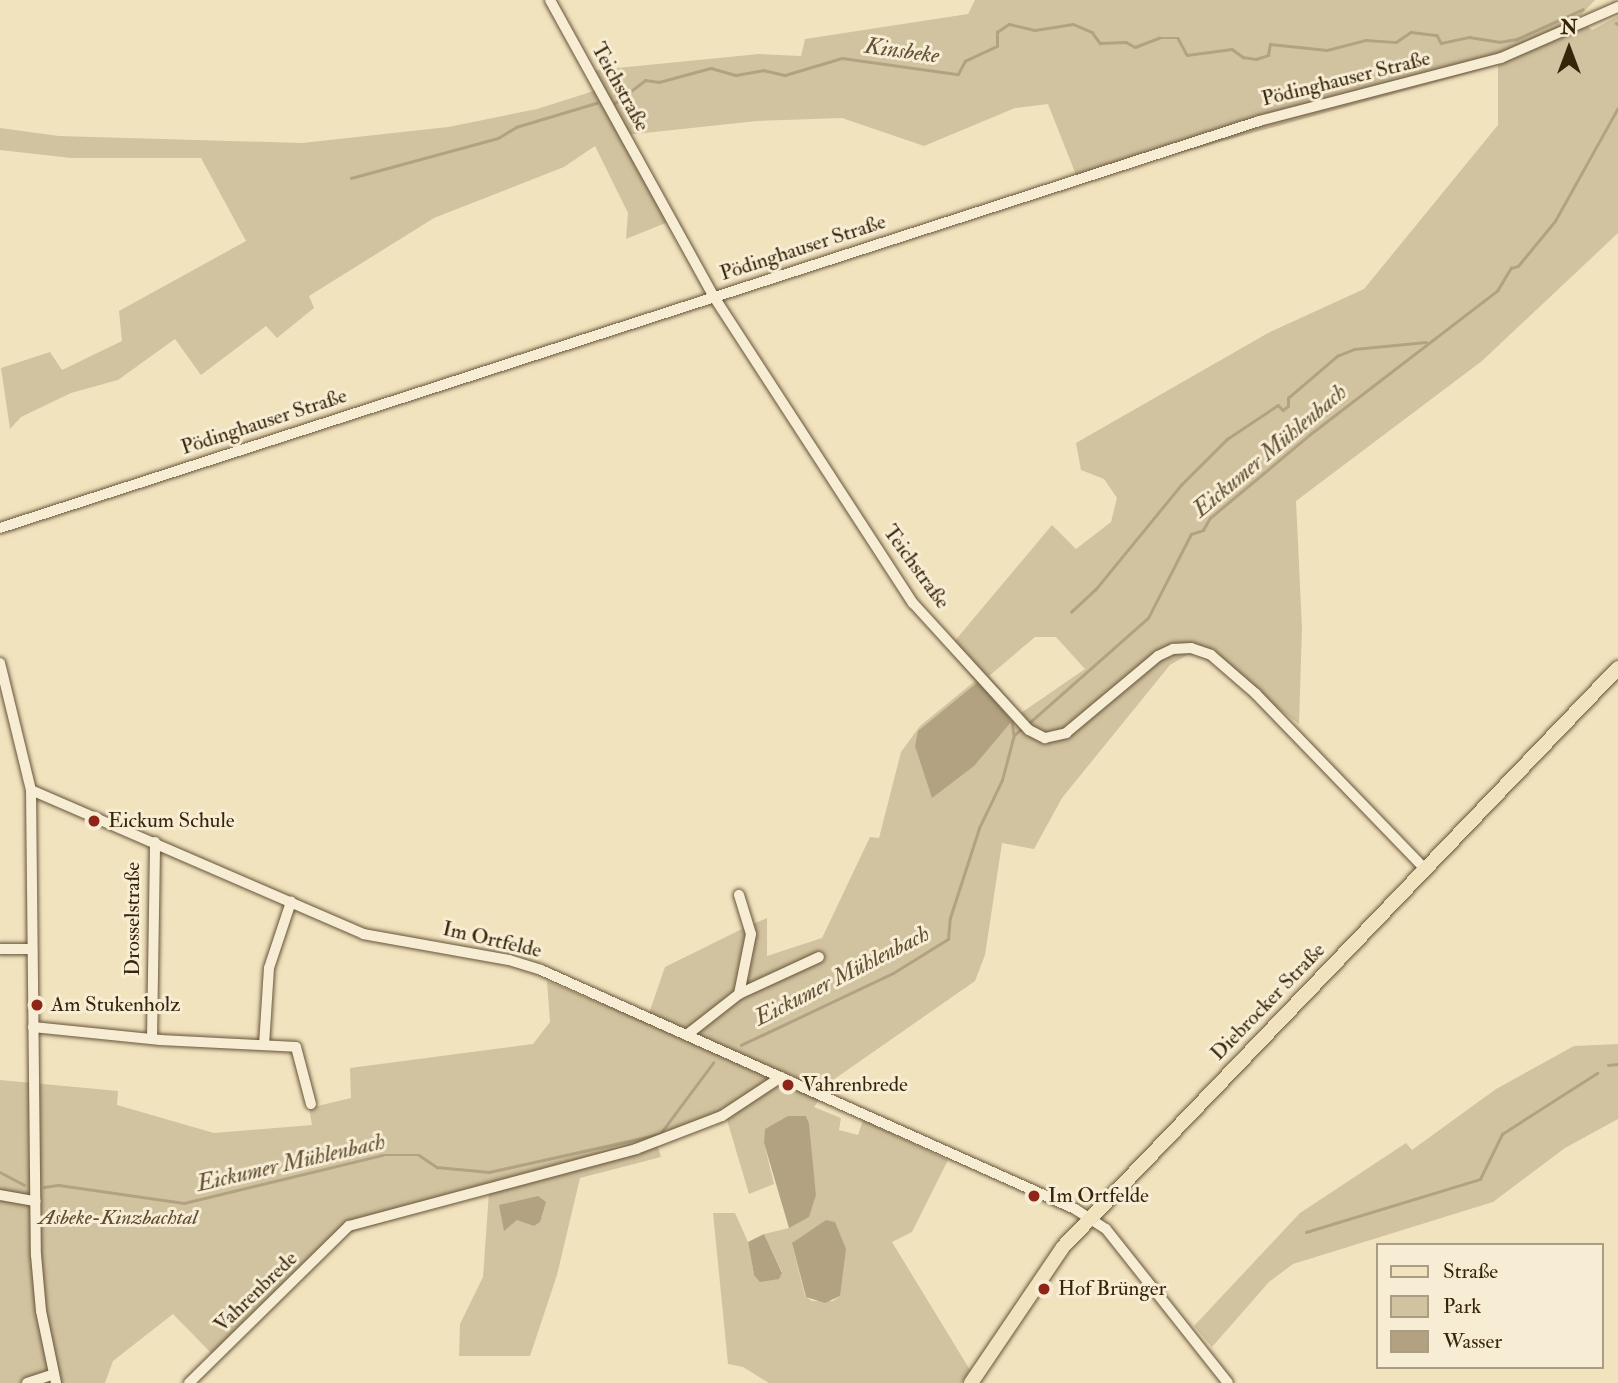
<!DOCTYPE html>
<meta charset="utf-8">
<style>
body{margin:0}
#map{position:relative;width:1618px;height:1383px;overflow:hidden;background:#f2e3bf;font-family:"IM FELL Double Pica",serif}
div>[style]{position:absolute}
.green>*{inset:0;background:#d2c3a0}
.water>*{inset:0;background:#b2a282}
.stream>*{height:2.5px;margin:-1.25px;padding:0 1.25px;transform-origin:1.25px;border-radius:1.25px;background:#b2a282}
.roads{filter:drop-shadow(0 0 2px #665438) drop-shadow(0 0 2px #665438)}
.minor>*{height:10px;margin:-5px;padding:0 5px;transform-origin:5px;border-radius:5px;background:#f7edd5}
.major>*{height:14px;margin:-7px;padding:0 7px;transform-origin:7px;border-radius:7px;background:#f2e3bf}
.dots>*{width:19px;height:19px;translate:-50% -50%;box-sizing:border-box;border:4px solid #f7edd5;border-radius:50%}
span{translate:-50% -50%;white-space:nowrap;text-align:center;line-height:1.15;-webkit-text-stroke:6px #f7edd5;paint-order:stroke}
.street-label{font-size:21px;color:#37250b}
.poi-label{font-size:21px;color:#37250b}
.left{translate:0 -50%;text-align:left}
.park-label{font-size:21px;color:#5e4c30;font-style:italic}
.water-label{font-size:23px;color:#625135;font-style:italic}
.legend{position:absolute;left:1376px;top:1243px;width:228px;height:126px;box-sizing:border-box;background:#f7edd5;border:2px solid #aa9d84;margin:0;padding:9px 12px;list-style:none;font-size:21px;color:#37250b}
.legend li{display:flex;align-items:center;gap:14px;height:35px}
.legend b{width:35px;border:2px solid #aa9d84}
.north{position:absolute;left:1534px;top:14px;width:70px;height:70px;-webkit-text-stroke:5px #f7edd5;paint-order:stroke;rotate:0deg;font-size:19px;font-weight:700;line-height:28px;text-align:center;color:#37250b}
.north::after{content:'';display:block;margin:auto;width:24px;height:32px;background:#37250b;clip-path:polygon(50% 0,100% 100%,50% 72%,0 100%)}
</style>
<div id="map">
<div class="green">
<i style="clip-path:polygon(evenodd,975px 0,1595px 0,1578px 18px,1592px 30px,1618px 16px,1618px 233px,1482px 361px,1296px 501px,1302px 628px,1299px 724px,1210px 658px,1189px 654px,1170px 665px,1062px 798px,1034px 849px,1002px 843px,985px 955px,975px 981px,823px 1087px,826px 1090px,814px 1107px,841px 1118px,839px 1130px,858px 1135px,863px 1120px,948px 1160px,912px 1232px,892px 1242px,970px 1370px,961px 1383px,769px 1383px,743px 1367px,728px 1364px,713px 1213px,735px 1213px,748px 1242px,754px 1275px,782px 1272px,764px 1234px,789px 1228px,816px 1195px,806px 1116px,764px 1143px,774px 1184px,749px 1194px,727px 1120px,657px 1144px,661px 1157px,580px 1178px,557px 1275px,530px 1356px,459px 1356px,460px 1324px,483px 1277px,489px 1192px,351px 1232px,214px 1356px,173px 1314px,113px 1361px,105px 1383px,0 1383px,0 1080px,118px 1091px,117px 1105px,214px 1133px,312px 1125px,309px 1108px,351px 1098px,350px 1068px,533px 1044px,550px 1022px,547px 981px,646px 1022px,665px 967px,746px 927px,767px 918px,767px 956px,822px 938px,870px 837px,879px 838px,901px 752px,920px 726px,975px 681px,948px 649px,1052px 525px,1076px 549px,1111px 522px,1117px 498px,1104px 479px,1081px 470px,1076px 443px,1268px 333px,1364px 289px,1498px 125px,1498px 65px,1108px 173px,1076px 175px,1048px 104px,1015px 108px,924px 146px,842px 118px,757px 121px,626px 135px,673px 220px,626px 239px,628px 213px,595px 146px,564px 167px,434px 218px,309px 296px,314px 308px,277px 338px,266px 326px,201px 375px,175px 339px,118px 380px,71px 393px,21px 417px,10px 429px,1px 368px,50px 352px,62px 370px,122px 341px,119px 311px,246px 241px,201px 158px,71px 158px,0 150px,0 128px,59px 136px,302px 143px,448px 127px,537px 109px,597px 90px,587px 71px,759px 54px,801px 56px,805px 39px,968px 14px,975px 0,1035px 637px,1056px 637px,1085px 669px,1021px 713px,989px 676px,1035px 637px,975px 0,792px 1243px,840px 1296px,833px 1301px,812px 1301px,805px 1296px,792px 1243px)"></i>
<i style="clip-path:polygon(1618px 1044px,1618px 1119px,1565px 1148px,1493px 1202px,1293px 1264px,1269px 1282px,1212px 1347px,1194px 1326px,1300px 1213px,1406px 1143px,1412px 1150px,1496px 1089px,1574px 1046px)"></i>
</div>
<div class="water">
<i style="clip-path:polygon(978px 682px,1012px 721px,974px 766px,932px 798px,915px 746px,918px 731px)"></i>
<i style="clip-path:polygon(788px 1116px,806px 1116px,809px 1124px,816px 1195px,809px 1217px,789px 1228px,764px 1143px,765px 1129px)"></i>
<i style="clip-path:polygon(538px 1196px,546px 1202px,540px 1222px,534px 1226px,517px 1220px,504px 1231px,499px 1205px)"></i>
<i style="clip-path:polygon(826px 1220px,835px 1222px,846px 1249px,840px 1296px,825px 1303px,806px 1297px,792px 1243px)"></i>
<i style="clip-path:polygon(764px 1234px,782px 1273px,779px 1279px,760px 1282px,754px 1275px,748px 1242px)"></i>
</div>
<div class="stream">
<i style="left:1616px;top:23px;width:2px;rotate:27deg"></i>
<i style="left:615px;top:103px;width:38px;rotate:-37deg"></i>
<i style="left:645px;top:80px;width:14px;rotate:8deg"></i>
<i style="left:659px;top:82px;width:54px;rotate:-15.1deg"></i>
<i style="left:711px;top:68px;width:26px;rotate:16deg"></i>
<i style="left:736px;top:75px;width:27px;rotate:-10deg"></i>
<i style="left:763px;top:70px;width:23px;rotate:13deg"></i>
<i style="left:785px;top:75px;width:59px;rotate:-16.6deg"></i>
<i style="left:842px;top:58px;width:117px;rotate:7.9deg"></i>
<i style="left:958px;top:74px;width:15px;rotate:-62deg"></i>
<i style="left:965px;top:61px;width:35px;rotate:-25deg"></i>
<i style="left:997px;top:46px;width:14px;rotate:-90deg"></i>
<i style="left:997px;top:32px;width:14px;rotate:-34deg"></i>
<i style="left:1009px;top:24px;width:27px;rotate:13deg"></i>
<i style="left:1035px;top:30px;width:38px;rotate:-9deg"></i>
<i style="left:1073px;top:24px;width:21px;rotate:23deg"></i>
<i style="left:1092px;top:32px;width:14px;rotate:54deg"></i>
<i style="left:1100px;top:43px;width:26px;rotate:-2deg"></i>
<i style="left:1126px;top:42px;width:10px;rotate:29deg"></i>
<i style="left:1135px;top:47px;width:26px;rotate:-21deg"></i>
<i style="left:1159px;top:38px;width:19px"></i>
<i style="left:1178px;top:38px;width:19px;rotate:62deg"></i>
<i style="left:1187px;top:55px;width:45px;rotate:-7.6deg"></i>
<i style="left:1232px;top:49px;width:14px;rotate:36deg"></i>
<i style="left:1243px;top:57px;width:13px;rotate:9deg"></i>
<i style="left:1256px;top:59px;width:13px;rotate:-18deg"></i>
<i style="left:1268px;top:55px;width:11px;rotate:-80deg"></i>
<i style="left:1270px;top:44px;width:57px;rotate:6deg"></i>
<i style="left:1327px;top:50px;width:40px;rotate:-14.4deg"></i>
<i style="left:1366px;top:40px;width:30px;rotate:4deg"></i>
<i style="left:1396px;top:42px;width:18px;rotate:-34deg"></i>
<i style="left:1411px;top:32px;width:26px;rotate:7deg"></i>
<i style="left:1437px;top:35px;width:9px;rotate:63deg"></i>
<i style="left:1441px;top:43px;width:29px;rotate:-12deg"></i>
<i style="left:1469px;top:37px;width:30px;rotate:9deg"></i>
<i style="left:1499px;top:42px;width:18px;rotate:-9deg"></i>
<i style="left:1517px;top:39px;width:72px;rotate:-24.4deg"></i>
<i style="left:351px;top:178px;width:152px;rotate:-15.2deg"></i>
<i style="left:498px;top:138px;width:21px;rotate:-31deg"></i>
<i style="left:516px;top:127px;width:84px;rotate:-16.7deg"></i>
<i style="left:1071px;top:612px;width:33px;rotate:-43deg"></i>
<i style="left:1095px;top:590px;width:136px;rotate:-50.7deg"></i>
<i style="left:1181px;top:485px;width:65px;rotate:-45deg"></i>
<i style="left:1227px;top:439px;width:61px;rotate:-33.7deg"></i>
<i style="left:1278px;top:405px;width:7px;rotate:45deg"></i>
<i style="left:1283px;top:410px;width:6px;rotate:-39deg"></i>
<i style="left:1288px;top:406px;width:8px;rotate:-90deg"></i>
<i style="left:1288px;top:398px;width:65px;rotate:-40.6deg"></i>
<i style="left:1337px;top:356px;width:18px;rotate:-22deg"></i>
<i style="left:1354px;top:349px;width:72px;rotate:-5.6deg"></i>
<i style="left:1012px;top:721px;width:14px;rotate:82deg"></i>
<i style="left:1028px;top:724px;width:160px;rotate:-41.5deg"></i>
<i style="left:1148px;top:618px;width:94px;rotate:-62.9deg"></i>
<i style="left:1191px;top:534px;width:13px;rotate:-18deg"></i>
<i style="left:1203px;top:530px;width:14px;rotate:-60deg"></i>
<i style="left:1210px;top:518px;width:134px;rotate:-39.9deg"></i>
<i style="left:1313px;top:432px;width:232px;rotate:-37.5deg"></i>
<i style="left:1497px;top:291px;width:27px;rotate:-59deg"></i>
<i style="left:1511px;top:268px;width:7px;rotate:-16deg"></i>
<i style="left:1518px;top:266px;width:58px;rotate:-50.6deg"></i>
<i style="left:1555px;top:221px;width:129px;rotate:-60.9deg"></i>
<i style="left:741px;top:1045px;width:168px;rotate:-25.3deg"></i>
<i style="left:893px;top:973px;width:65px;rotate:-31.7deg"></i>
<i style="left:948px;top:939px;width:21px;rotate:-85deg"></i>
<i style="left:950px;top:918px;width:95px;rotate:-72.1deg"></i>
<i style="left:979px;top:828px;width:53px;rotate:-64.4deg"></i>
<i style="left:1002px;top:780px;width:47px;rotate:-75.1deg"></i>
<i style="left:1014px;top:735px;width:11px;rotate:-38deg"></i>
<i style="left:1608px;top:1065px;width:10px;rotate:-6deg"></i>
<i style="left:0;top:1172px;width:27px;rotate:28deg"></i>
<i style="left:44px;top:1187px;width:15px;rotate:-8deg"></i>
<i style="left:59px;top:1185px;width:126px;rotate:8.2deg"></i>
<i style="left:184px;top:1203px;width:204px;rotate:-13.6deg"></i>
<i style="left:382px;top:1155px;width:37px"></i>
<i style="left:419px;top:1155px;width:22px;rotate:34deg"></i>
<i style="left:437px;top:1167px;width:52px;rotate:5.5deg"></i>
<i style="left:489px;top:1172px;width:175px;rotate:-12.5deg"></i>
<i style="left:660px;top:1134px;width:89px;rotate:-53.3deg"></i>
<i style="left:1306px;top:1232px;width:182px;rotate:-16.9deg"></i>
<i style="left:1480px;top:1179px;width:50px;rotate:-63.9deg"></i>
<i style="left:1502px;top:1134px;width:113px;rotate:-32.7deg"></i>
</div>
<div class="roads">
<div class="minor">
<i style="left:550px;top:0;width:339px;rotate:61.1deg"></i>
<i style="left:714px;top:297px;width:365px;rotate:57deg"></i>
<i style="left:913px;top:603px;width:172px;rotate:47.6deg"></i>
<i style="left:1029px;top:730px;width:18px;rotate:27deg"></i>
<i style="left:1045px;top:738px;width:22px;rotate:-13deg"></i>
<i style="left:1066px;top:733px;width:120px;rotate:-39.9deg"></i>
<i style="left:1158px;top:656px;width:17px;rotate:-25deg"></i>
<i style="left:1173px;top:649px;width:18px;rotate:-3deg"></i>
<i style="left:1191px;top:648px;width:21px;rotate:19deg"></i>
<i style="left:1211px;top:655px;width:60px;rotate:40.9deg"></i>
<i style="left:1256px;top:694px;width:243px;rotate:46deg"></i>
<i style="left:0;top:528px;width:1323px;rotate:-17.91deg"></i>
<i style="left:1259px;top:121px;width:250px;rotate:-14.6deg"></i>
<i style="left:1501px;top:58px;width:128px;rotate:-23.6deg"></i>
<i style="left:0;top:663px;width:131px;rotate:76.3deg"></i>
<i style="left:31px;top:790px;width:465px;rotate:89.4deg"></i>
<i style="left:36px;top:1255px;width:56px;rotate:84.9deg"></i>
<i style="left:41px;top:1311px;width:74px;rotate:78.2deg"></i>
<i style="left:31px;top:790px;width:362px;rotate:23.4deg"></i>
<i style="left:363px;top:934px;width:148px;rotate:10.1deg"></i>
<i style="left:509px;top:960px;width:34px;rotate:17deg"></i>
<i style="left:541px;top:970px;width:585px;rotate:24.11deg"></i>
<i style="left:1075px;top:1209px;width:37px;rotate:33deg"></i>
<i style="left:1106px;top:1229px;width:196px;rotate:51.6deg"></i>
<i style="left:0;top:949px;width:32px"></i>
<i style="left:739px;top:994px;width:61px;rotate:-78.7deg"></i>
<i style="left:751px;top:934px;width:41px;rotate:-107.1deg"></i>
<i style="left:33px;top:1027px;width:128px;rotate:5.8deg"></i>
<i style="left:160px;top:1040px;width:136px;rotate:2.9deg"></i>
<i style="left:296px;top:1047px;width:59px;rotate:75.3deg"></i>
<i style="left:688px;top:1034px;width:65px;rotate:-38.1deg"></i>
<i style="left:739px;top:994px;width:88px;rotate:-24.8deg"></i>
<i style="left:152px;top:1039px;width:197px;rotate:-89.1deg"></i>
<i style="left:264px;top:1045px;width:77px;rotate:-86.3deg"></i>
<i style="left:269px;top:968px;width:70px;rotate:-71.6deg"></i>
<i style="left:0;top:1195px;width:36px;rotate:10deg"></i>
<i style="left:27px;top:1383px;width:28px;rotate:-18deg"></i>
<i style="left:189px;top:1383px;width:224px;rotate:-44.5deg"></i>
<i style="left:349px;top:1226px;width:297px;rotate:-15deg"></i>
<i style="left:636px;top:1149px;width:92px;rotate:-21deg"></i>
<i style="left:722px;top:1116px;width:71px;rotate:-33.5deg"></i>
</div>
<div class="major">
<i style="left:971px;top:1383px;width:164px;rotate:-55.9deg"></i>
<i style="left:1063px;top:1247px;width:802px;rotate:-46.21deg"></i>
</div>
</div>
<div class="dots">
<i style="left:94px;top:821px;background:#8f2418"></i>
<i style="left:37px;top:1005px;background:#8f2418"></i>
<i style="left:788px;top:1085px;background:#8f2418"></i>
<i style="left:1034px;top:1196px;background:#8f2418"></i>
<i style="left:1044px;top:1289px;background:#8f2418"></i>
</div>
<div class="street-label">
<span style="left:1346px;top:79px;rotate:-14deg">Pödinghauser Straße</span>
<span style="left:620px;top:87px;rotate:61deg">Teichstraße</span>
<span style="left:803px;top:248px;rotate:-18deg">Pödinghauser Straße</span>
<span style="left:264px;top:422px;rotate:-18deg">Pödinghauser Straße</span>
<span style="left:916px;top:567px;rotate:54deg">Teichstraße</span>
<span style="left:133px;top:919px;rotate:-90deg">Drosselstraße</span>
<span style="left:492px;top:940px;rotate:13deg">Im Ortfelde</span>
<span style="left:1268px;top:1002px;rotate:-46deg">Diebrocker Straße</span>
<span style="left:256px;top:1292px;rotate:-44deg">Vahrenbrede</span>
</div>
<div class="poi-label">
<span class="left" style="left:108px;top:821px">Eickum Schule</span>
<span class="left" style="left:51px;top:1005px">Am Stukenholz</span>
<span class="left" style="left:802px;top:1085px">Vahrenbrede</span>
<span class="left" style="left:1048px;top:1196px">Im Ortfelde</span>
<span class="left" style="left:1058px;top:1289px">Hof Brünger</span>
</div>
<div class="park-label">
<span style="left:118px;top:1218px">Asbeke-Kinzbachtal</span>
</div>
<div class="water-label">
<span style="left:902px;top:51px;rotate:8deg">Kinsbeke</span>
<span style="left:1270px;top:451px;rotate:-40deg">Eickumer Mühlenbach</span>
<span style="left:842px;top:976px;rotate:-27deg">Eickumer Mühlenbach</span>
<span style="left:291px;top:1163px;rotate:-13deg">Eickumer Mühlenbach</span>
</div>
<ul class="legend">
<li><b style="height:9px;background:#f2e3bf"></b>Straße</li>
<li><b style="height:19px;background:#d2c3a0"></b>Park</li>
<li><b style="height:19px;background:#b2a282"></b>Wasser</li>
</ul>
<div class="north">N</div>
</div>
